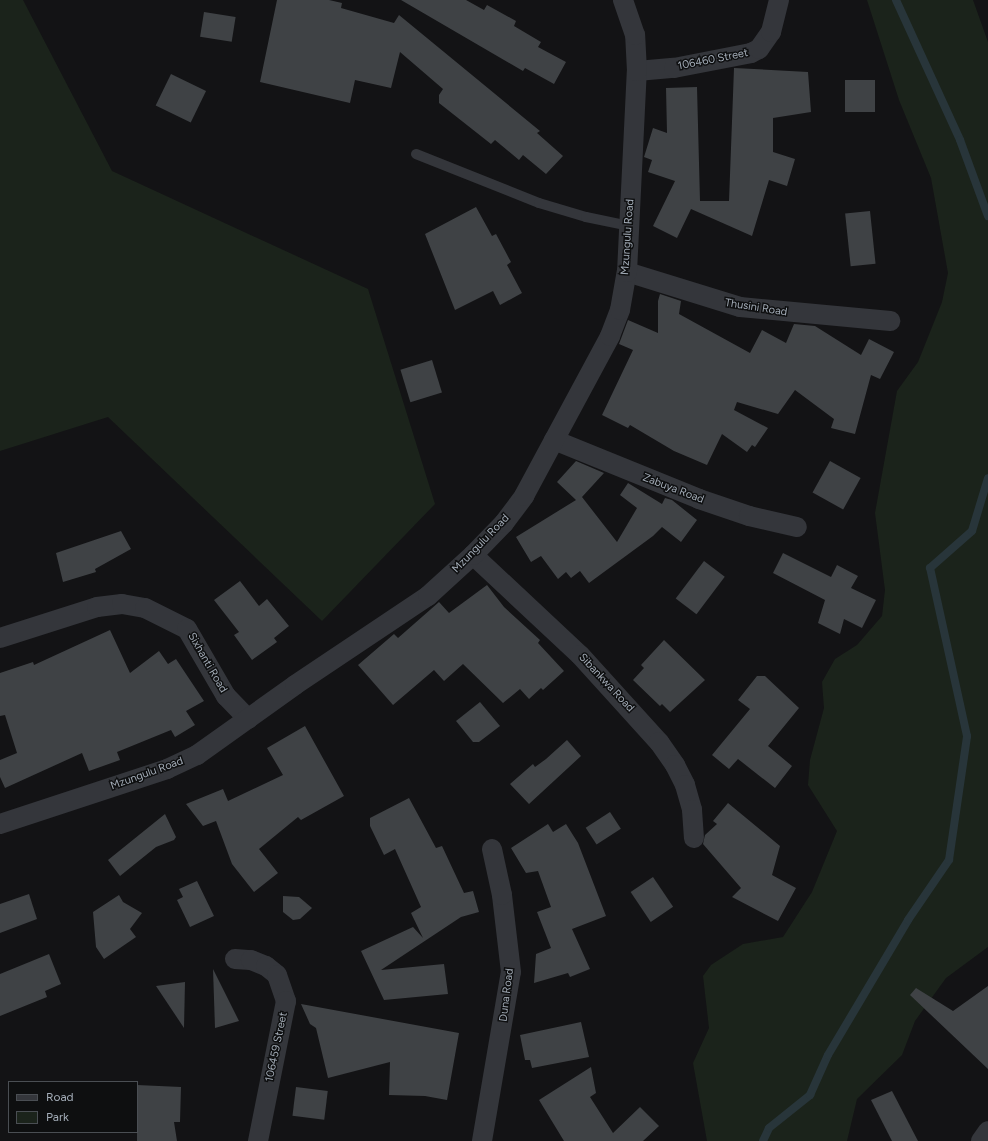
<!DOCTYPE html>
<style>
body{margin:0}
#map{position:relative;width:988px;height:1141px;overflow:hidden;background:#131315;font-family:Figtree,sans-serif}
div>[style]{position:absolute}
.green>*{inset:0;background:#1b231b}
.stream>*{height:8px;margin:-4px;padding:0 4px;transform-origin:4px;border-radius:4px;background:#28353a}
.building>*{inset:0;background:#3f4245;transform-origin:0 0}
.service>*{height:10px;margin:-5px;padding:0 5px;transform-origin:5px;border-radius:5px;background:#34363b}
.minor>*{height:20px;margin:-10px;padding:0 10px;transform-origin:10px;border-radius:10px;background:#34363b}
span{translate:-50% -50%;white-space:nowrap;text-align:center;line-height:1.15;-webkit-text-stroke:3px #0e0f10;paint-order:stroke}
.street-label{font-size:11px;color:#a3acb7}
.legend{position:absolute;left:8px;top:1081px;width:130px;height:52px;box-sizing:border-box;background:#0e0f10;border:1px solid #4a4e53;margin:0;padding:5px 7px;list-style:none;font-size:12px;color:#a3acb7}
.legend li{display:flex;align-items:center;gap:8px;height:20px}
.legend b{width:20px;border:1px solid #4a4e53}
</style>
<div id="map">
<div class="green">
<i style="clip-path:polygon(0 0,23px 0,112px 171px,368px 289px,435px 504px,322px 621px,108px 417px,0 451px)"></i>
<i style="clip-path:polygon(867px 0,973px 0,988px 42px,988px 947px,946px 978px,915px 1021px,902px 1055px,857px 1099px,847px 1141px,707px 1141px,693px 1063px,709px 1028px,703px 976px,711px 965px,743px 944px,783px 937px,812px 892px,837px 831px,808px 785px,810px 760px,824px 708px,822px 682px,835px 659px,857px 645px,882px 616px,885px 590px,875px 513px,897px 391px,918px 362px,942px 302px,948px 273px,931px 178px,899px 100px)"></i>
</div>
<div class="stream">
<i style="left:896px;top:0;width:154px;rotate:65.4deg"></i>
<i style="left:960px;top:140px;width:81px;rotate:69.8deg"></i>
<i style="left:763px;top:1141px;width:14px;rotate:-65deg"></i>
<i style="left:769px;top:1128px;width:53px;rotate:-38.8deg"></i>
<i style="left:810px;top:1095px;width:44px;rotate:-65.8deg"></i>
<i style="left:828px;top:1055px;width:157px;rotate:-59.3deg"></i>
<i style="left:908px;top:920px;width:73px;rotate:-55.7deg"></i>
<i style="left:949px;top:860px;width:125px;rotate:-81.7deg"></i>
<i style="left:967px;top:736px;width:172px;rotate:-102.4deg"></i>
<i style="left:930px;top:568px;width:56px;rotate:-41.4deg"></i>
<i style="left:972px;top:531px;width:55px;rotate:-73.2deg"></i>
</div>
<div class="building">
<i style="clip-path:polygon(277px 0,329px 0,342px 3px,341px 8px,394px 23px,399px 15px,540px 131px,537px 133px,563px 156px,546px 174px,523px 155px,519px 160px,495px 140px,491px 144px,439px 103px,439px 95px,443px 89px,400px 52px,391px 88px,355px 80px,350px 103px,260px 82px)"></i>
<i style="clip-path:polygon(401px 0,466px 0,484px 10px,487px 5px,516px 21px,514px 26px,541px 42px,538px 47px,566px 62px,554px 84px,525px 68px,523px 71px)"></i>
<i style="left:204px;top:12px;width:32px;height:25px;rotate:9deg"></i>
<i style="clip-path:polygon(734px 68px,808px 72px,811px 112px,773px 118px,773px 152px,795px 159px,787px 186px,769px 180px,752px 236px,691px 209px,677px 238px,653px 226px,675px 181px,648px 172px,652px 160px,644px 157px,653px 128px,667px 133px,666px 88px,697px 87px,700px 201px,729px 201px)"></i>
<i style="left:171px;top:74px;width:39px;height:35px;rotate:26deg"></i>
<i style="left:845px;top:80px;width:30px;height:32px"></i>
<i style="clip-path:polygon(476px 207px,492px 236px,496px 234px,511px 262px,507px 265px,522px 293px,500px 305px,493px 291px,455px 310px,425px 234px)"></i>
<i style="left:870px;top:211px;width:53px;height:25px;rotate:84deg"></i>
<i style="clip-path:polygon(660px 294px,681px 301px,679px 314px,750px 353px,762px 330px,786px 343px,794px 324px,815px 326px,861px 355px,869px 339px,894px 352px,880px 379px,871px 375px,855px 434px,831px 428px,834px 419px,795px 390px,778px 414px,737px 402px,734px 410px,768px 428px,755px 447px,752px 445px,747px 452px,722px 434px,707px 465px,674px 451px,630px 425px,628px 428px,602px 415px,633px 350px,619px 344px,628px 320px,658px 333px,658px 301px)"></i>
<i style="left:432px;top:360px;width:34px;height:33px;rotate:73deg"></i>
<i style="clip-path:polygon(576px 461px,604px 473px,582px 497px,617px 542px,637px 508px,620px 495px,628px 483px,662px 504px,665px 498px,672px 500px,697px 520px,681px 542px,662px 527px,653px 536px,589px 583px,580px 571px,571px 578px,566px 572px,558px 579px,541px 556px,531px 562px,516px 537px,576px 500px,557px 482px)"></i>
<i style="left:830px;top:461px;width:35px;height:36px;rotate:29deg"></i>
<i style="clip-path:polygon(121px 531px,131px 549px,95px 569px,96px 572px,63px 582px,56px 553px)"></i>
<i style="clip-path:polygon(783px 553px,831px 577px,837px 565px,858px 576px,851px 588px,876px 600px,862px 628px,844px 619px,840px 634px,818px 623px,825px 600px,773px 573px)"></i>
<i style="left:704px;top:561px;width:26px;height:47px;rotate:37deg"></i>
<i style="clip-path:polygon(240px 581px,259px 606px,267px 599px,289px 626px,274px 638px,277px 642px,252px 660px,234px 635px,239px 632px,214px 600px)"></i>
<i style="clip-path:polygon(487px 585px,504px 607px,540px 640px,538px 643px,564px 671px,543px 690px,541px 688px,529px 699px,520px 689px,503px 703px,463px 664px,444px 681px,434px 670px,393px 705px,358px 665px,394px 634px,398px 638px,439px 602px,449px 613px)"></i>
<i style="clip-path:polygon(110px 630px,130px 673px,159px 651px,168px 664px,176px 659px,204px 701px,186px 711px,195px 725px,175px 737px,171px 730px,117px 752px,120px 760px,89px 771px,82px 753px,5px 788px,0 777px,0 760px,17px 753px,5px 715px,0 716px,0 673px,33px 662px,34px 665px)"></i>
<i style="clip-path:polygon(664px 640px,705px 680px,670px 712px,662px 704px,660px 706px,633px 680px,644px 668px,641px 665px)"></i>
<i style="clip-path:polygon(757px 676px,765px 676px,799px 708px,768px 746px,792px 766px,775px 788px,738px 759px,729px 769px,712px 755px,750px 709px,738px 700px)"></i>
<i style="clip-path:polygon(480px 702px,500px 726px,479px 742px,473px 742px,456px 721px)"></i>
<i style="clip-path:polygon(305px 726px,344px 796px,301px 820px,298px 817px,259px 849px,278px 873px,254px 892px,232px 864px,216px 821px,203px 826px,186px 804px,223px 789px,228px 801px,283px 775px,267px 748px)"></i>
<i style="clip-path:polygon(567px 740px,581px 756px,529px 804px,510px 784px,533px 764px,535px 767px,546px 759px)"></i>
<i style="clip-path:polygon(409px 798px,436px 848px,442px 846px,464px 893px,473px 891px,479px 912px,461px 917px,381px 970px,444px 964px,448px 994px,384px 1000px,361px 951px,413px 927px,423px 938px,411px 913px,421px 907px,395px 849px,384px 855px,370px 826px,370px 818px)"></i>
<i style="clip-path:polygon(728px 803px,780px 846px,772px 875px,796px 888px,778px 921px,732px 897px,741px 888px,703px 844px,705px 835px,717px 824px,713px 821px)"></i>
<i style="left:610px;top:812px;width:20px;height:29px;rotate:57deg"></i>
<i style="clip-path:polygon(165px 814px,176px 837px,174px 840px,156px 847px,120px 876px,108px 860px)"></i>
<i style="clip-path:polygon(548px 824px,553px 832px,566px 824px,578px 843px,606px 916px,572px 929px,590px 969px,570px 977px,568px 973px,534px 983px,536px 954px,551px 948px,537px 912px,551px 907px,538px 871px,526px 873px,511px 848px)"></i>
<i style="left:653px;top:877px;width:36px;height:27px;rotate:56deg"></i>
<i style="clip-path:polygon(197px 881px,214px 916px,190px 927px,177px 900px,183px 897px,179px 889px)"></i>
<i style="clip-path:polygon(29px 894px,37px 919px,0 933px,0 904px)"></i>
<i style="clip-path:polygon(119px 895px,123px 902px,142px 913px,130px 929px,136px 937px,104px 959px,96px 947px,93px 912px)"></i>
<i style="clip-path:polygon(283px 896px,299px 897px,312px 908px,300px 919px,293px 920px,283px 912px)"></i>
<i style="clip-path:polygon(49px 954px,61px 984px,45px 991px,47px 997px,0 1016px,0 974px)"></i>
<i style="clip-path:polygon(213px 969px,239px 1021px,215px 1028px)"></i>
<i style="clip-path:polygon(185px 982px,184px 1028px,156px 986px)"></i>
<i style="clip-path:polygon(988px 986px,988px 1069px,910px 995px,916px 988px,953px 1011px)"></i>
<i style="clip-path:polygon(301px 1004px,459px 1033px,447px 1100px,425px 1096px,389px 1095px,390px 1062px,328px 1078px,316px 1028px,310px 1024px)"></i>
<i style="clip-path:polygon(581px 1022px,589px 1057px,532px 1068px,530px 1060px,525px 1060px,520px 1035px)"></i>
<i style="clip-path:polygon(591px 1067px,596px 1093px,590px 1097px,613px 1133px,640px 1107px,659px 1126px,643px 1141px,564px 1141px,539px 1100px)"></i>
<i style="clip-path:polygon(137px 1085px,181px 1087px,180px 1122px,174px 1122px,177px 1141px,137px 1141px)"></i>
<i style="left:296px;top:1087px;width:32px;height:29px;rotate:7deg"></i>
<i style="clip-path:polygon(892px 1091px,918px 1141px,892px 1141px,871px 1100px)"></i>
</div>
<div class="service">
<i style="left:416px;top:154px;width:132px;rotate:21.7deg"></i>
<i style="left:539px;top:203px;width:49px;rotate:16.6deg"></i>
<i style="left:586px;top:217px;width:45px;rotate:11.6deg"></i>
</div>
<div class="minor">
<i style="left:637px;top:71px;width:37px;rotate:-5deg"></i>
<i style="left:674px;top:68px;width:78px;rotate:-11deg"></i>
<i style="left:751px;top:53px;width:9px;rotate:-27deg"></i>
<i style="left:759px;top:49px;width:21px;rotate:-55deg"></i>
<i style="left:771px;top:32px;width:33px;rotate:-76deg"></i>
<i style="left:627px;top:272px;width:118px;rotate:17.2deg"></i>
<i style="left:740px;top:307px;width:151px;rotate:5.3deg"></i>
<i style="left:554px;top:440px;width:157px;rotate:22.1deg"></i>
<i style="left:699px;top:499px;width:53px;rotate:18.8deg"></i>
<i style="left:749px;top:516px;width:49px;rotate:12.9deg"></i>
<i style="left:473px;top:555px;width:146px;rotate:43.1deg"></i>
<i style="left:580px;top:655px;width:118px;rotate:47.8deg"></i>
<i style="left:659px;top:742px;width:28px;rotate:55deg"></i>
<i style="left:675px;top:765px;width:22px;rotate:63deg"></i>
<i style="left:685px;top:785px;width:26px;rotate:74deg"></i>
<i style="left:692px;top:810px;width:28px;rotate:86deg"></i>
<i style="left:0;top:638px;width:102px;rotate:-17.7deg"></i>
<i style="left:97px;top:607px;width:25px;rotate:-7deg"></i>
<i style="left:122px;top:604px;width:23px;rotate:10deg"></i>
<i style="left:145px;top:608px;width:47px;rotate:26.6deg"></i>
<i style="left:187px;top:629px;width:78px;rotate:59.8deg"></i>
<i style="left:226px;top:696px;width:32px;rotate:46deg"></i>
<i style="left:0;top:824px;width:176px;rotate:-18.2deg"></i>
<i style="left:167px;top:769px;width:33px;rotate:-25deg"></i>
<i style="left:197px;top:755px;width:120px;rotate:-35.5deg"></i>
<i style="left:295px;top:685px;width:160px;rotate:-33.8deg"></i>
<i style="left:428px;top:596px;width:61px;rotate:-42.3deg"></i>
<i style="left:473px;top:555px;width:45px;rotate:-45.9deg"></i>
<i style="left:504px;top:523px;width:34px;rotate:-53deg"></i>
<i style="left:524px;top:496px;width:182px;rotate:-61.7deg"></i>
<i style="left:610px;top:336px;width:28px;rotate:-69deg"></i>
<i style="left:620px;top:310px;width:39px;rotate:-80deg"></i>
<i style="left:627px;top:272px;width:201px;rotate:-87.2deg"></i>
<i style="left:637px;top:71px;width:36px;rotate:-93deg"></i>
<i style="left:635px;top:35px;width:37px;rotate:-109deg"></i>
<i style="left:235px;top:959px;width:16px;rotate:4deg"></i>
<i style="left:251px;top:960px;width:16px;rotate:22deg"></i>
<i style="left:266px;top:966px;width:14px;rotate:39deg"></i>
<i style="left:277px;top:975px;width:28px;rotate:71deg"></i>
<i style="left:286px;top:1001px;width:143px;rotate:101.3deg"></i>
<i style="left:482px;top:1141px;width:171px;rotate:-80.3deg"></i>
<i style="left:511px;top:972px;width:78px;rotate:-96.7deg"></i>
<i style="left:502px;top:895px;width:47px;rotate:-102.3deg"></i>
<i style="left:981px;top:1141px;width:12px;rotate:-55deg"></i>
</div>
<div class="street-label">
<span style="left:713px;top:60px;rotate:-11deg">106460 Street</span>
<span style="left:628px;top:237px;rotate:-86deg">Mzungulu Road</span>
<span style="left:756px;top:308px;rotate:9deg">Thusini Road</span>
<span style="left:673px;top:489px;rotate:21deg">Zabuya Road</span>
<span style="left:481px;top:544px;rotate:-46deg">Mzungulu Road</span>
<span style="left:207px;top:663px;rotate:60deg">Sixhanti Road</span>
<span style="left:606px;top:683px;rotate:47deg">Sibankwa Road</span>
<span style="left:147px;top:774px;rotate:-20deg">Mzungulu Road</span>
<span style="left:507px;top:995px;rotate:-83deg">Duna Road</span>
<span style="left:277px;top:1047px;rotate:-78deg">106459 Street</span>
</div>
<ul class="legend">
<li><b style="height:5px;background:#34363b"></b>Road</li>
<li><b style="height:11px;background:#1b231b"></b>Park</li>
</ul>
</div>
